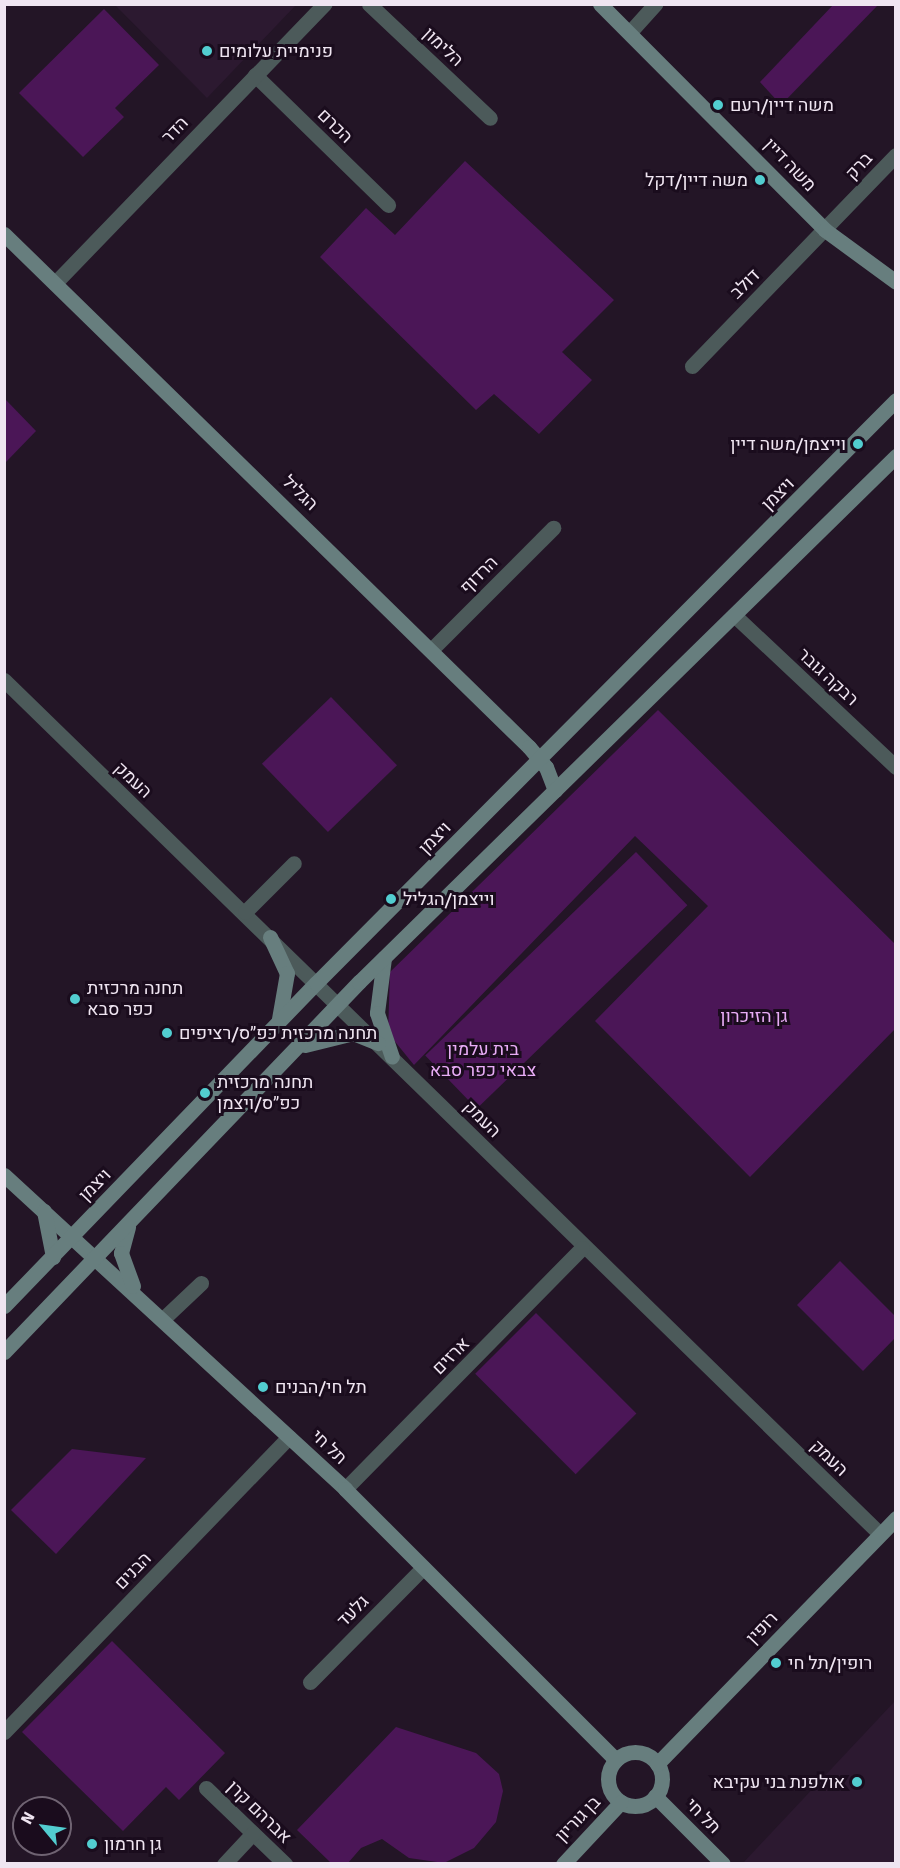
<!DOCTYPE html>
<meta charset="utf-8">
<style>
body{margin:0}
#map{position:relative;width:900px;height:1868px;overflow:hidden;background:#231526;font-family:Signika,Heebo,sans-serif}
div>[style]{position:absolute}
.built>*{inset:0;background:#2c1930}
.green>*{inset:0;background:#4b1657;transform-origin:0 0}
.street>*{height:15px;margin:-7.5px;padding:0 7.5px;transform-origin:7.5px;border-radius:7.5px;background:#4c5a5a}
.secondary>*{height:15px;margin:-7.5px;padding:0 7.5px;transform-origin:7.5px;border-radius:7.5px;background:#677e7e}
.secondary>.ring{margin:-7.5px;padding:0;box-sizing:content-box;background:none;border:15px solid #677e7e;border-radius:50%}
.dots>*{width:16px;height:16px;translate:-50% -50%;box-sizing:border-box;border:3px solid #1a0c1d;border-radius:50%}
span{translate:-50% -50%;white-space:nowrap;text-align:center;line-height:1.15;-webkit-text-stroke:6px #1a0c1d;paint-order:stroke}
.street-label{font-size:18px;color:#efe5f1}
.poi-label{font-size:18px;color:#efe5f1}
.left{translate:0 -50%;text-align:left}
.right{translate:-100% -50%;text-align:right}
.park-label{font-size:18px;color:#e8acf6}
.frame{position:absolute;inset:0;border:6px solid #efe5f1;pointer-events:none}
.north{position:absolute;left:12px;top:1796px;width:60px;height:60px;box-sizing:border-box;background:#1a0c1d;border:2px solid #6f6372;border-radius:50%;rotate:299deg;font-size:16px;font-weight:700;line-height:24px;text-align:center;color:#efe5f1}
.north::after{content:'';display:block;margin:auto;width:21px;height:27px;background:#52cdd0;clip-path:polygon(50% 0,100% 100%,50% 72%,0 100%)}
</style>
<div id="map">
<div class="built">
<i style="clip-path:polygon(115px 5px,296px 5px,207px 98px)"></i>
<i style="clip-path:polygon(895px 1701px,895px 1863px,743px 1863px)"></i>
</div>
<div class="green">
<i style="clip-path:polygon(833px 5px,878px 5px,781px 105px,760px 82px)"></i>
<i style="clip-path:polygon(104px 9px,159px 65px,115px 108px,124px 117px,83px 157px,19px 93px)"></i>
<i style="clip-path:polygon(465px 161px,614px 300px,562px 352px,592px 380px,539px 434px,494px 394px,476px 410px,320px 257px,366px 208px,395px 235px)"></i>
<i style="clip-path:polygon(5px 399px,36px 431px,5px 463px,4px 463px)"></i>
<i style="left:331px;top:697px;width:95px;height:96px;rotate:46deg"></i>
<i style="clip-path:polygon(658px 710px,895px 944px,895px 1029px,750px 1177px,595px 1021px,708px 906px,635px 836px,414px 1065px,388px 1033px,390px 972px)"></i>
<i style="left:636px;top:852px;width:74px;height:293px;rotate:46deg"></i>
<i style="clip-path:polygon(840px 1261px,895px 1316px,895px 1338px,863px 1371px,797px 1305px)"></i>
<i style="left:536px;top:1313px;width:142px;height:86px;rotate:45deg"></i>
<i style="clip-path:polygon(72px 1449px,146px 1458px,56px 1554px,11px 1510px)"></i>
<i style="clip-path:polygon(112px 1641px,225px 1753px,179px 1800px,166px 1787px,123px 1831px,22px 1732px)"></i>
<i style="clip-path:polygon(396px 1727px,476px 1753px,499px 1774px,503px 1791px,496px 1822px,474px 1848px,444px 1863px,409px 1858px,382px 1839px,361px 1848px,348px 1863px,331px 1863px,297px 1830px)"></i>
</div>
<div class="street">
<i style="left:369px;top:4px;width:166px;rotate:43.3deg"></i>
<i style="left:630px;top:32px;width:38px;rotate:-48deg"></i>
<i style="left:255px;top:75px;width:186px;rotate:44.3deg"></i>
<i style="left:55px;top:283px;width:388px;rotate:-46deg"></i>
<i style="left:692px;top:366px;width:293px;rotate:-46deg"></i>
<i style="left:734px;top:615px;width:222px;rotate:43.2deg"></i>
<i style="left:431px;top:650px;width:173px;rotate:-45deg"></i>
<i style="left:4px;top:680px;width:1223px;rotate:44.27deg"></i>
<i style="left:245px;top:912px;width:69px;rotate:-45deg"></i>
<i style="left:164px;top:1318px;width:51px;rotate:-43.4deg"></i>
<i style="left:345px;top:1489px;width:338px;rotate:-45.5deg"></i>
<i style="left:310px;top:1682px;width:161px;rotate:-45.3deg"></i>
<i style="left:4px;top:1732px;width:410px;rotate:-46deg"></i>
<i style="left:206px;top:1788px;width:110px;rotate:43.9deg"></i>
<i style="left:224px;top:1864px;width:42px;rotate:-46.9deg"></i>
</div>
<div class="secondary">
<i style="left:600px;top:4px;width:319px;rotate:45.1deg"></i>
<i style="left:825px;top:230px;width:88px;rotate:36.2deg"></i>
<i style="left:4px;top:234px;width:734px;rotate:44.34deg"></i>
<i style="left:529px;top:747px;width:26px;rotate:50deg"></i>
<i style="left:546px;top:767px;width:25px;rotate:69deg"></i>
<i style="left:270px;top:937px;width:40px;rotate:65deg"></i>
<i style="left:287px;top:973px;width:47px;rotate:99.9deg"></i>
<i style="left:384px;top:958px;width:55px;rotate:97.3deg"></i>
<i style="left:377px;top:1013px;width:46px;rotate:71.2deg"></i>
<i style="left:305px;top:1045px;width:49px;rotate:-14deg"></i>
<i style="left:353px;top:1033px;width:27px;rotate:22deg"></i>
<i style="left:4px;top:1175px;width:464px;rotate:42.6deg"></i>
<i style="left:345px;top:1489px;width:383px;rotate:45deg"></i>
<i style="left:44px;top:1211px;width:47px;rotate:78.9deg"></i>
<i style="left:128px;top:1227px;width:27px;rotate:105deg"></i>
<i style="left:121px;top:1253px;width:35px;rotate:70deg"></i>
<i style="left:4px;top:1306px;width:449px;rotate:-46deg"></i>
<i style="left:316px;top:983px;width:822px;rotate:-45.15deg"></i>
<i style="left:4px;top:1352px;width:513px;rotate:-46.19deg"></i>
<i style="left:359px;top:982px;width:752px;rotate:-44.41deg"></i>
<i class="ring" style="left:608px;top:1752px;width:39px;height:39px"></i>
<i style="left:657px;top:1764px;width:343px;rotate:-45.8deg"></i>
<i style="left:655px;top:1796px;width:96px;rotate:45deg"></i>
<i style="left:563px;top:1864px;width:85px;rotate:-46.9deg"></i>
</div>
<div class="dots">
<i style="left:207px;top:51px;background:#52cdd0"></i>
<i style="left:718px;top:105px;background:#52cdd0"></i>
<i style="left:760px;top:180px;background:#52cdd0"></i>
<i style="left:858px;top:444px;background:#52cdd0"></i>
<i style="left:391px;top:899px;background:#52cdd0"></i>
<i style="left:75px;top:999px;background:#52cdd0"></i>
<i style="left:167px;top:1033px;background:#52cdd0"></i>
<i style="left:205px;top:1093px;background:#52cdd0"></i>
<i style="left:263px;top:1387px;background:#52cdd0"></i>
<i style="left:776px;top:1663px;background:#52cdd0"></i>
<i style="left:857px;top:1782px;background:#52cdd0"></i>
<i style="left:92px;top:1844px;background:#52cdd0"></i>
</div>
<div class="street-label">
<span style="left:443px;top:47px;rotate:43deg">הלימון</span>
<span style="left:335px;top:126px;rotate:44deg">הכרם</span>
<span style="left:175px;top:130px;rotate:-46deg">הדר</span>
<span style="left:790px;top:165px;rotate:46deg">משה דיין</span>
<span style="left:859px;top:166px;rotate:-47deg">ברק</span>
<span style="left:745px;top:284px;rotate:-45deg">דולב</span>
<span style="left:300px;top:493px;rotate:44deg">הגליל</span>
<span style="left:778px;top:494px;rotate:-45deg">ויצמן</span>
<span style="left:479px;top:575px;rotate:-45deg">הרדוף</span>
<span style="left:828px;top:677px;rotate:43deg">רבקה גובר</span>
<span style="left:133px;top:780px;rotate:43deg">העמק</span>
<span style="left:435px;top:838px;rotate:-46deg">ויצמן</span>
<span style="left:482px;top:1119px;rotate:45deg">העמק</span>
<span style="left:95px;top:1185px;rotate:-46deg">ויצמן</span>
<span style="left:451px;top:1356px;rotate:-45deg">ארזים</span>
<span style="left:329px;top:1447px;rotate:43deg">תל חי</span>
<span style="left:829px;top:1458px;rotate:44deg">העמק</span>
<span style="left:133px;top:1571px;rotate:-46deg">הבנים</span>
<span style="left:353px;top:1611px;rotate:-45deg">גלעד</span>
<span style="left:762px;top:1628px;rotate:-46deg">רופין</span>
<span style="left:259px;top:1812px;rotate:44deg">אברהם קרן</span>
<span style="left:703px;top:1816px;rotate:45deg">תל חי</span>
<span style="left:578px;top:1819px;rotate:-46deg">בן גוריון</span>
</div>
<div class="poi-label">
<span class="left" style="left:219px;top:51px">פנימיית עלומים</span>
<span class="left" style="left:730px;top:105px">משה דיין/רעם</span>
<span class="right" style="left:748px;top:180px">משה דיין/דקל</span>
<span class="right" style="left:846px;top:444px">וייצמן/משה דיין</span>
<span class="left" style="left:403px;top:899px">וייצמן/הגליל</span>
<span class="left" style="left:87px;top:999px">תחנה מרכזית<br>כפר סבא</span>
<span class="left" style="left:179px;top:1033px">תחנה מרכזית כפ״ס/רציפים</span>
<span class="left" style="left:217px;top:1093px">תחנה מרכזית<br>כפ״ס/ויצמן</span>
<span class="left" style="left:275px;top:1387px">תל חי/הבנים</span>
<span class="left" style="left:788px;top:1663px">רופין/תל חי</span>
<span class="right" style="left:845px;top:1782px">אולפנת בני עקיבא</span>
<span class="left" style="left:104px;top:1844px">גן חרמון</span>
</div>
<div class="park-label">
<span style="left:754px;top:1016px">גן הזיכרון</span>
<span style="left:483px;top:1060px">בית עלמין<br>צבאי כפר סבא</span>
</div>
<div class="frame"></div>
<div class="north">N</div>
</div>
